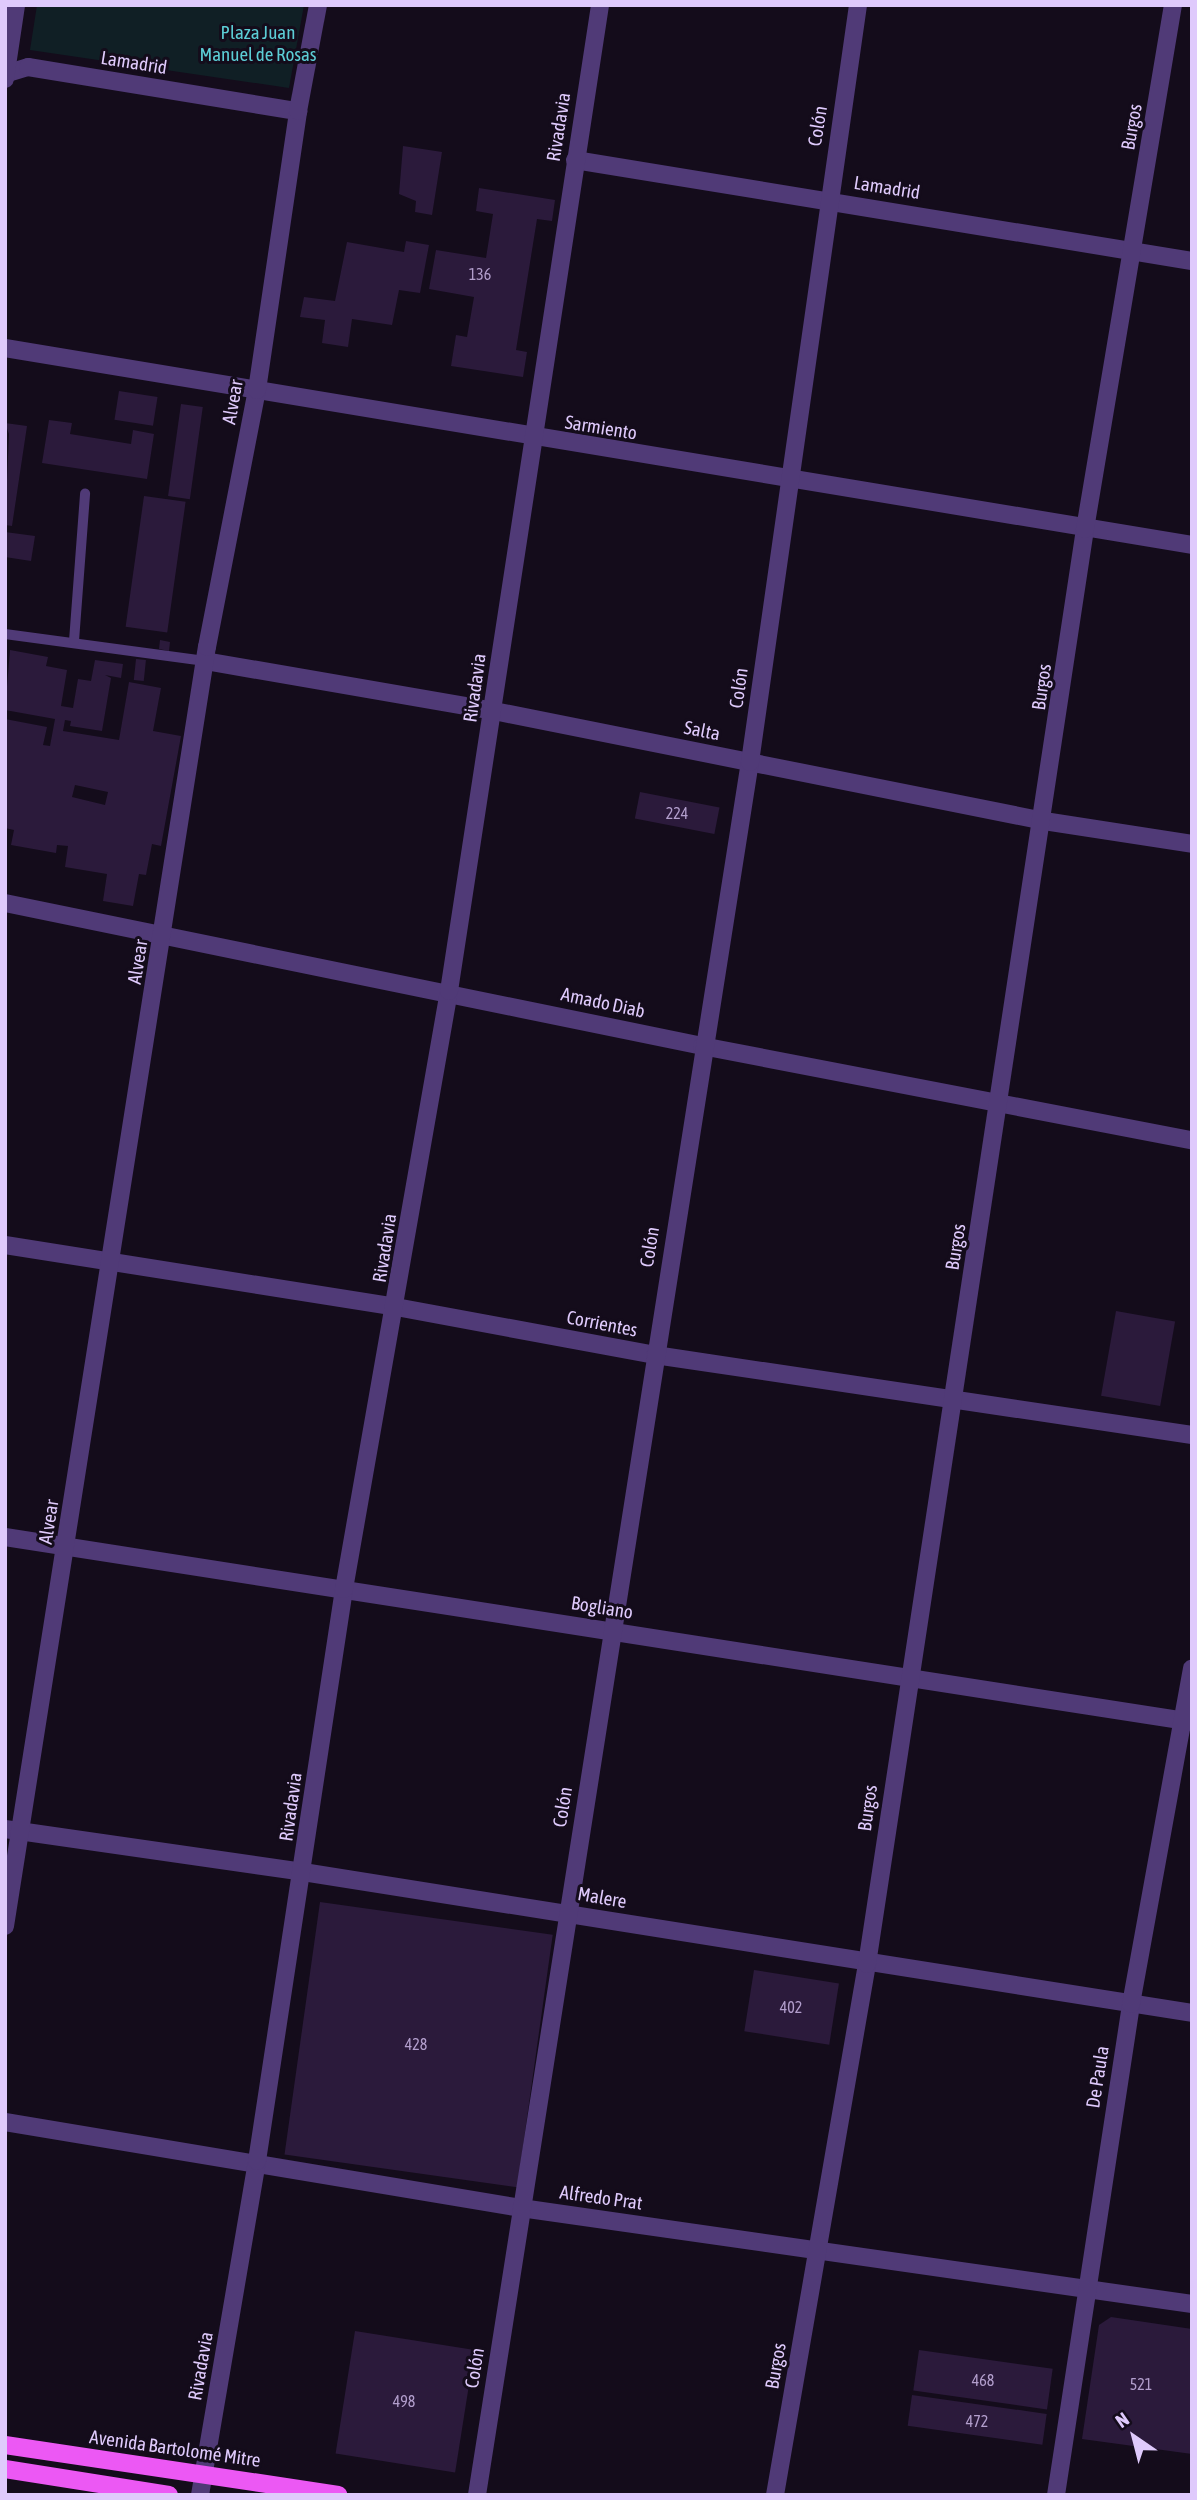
<!DOCTYPE html>
<meta charset="utf-8">
<style>
body{margin:0}
#map{position:relative;width:1197px;height:2500px;overflow:hidden;background:#140c1b;font-family:"Asap Condensed",sans-serif}
div>[style]{position:absolute}
.green>*{inset:0;background:#101f25}
.building>*{inset:0;background:#2b1a3b;transform-origin:0 0}
.lane>*{height:10px;margin:-5px;padding:0 5px;transform-origin:5px;border-radius:5px;background:#503a77}
.street>*{height:18px;margin:-9px;padding:0 9px;transform-origin:9px;border-radius:9px;background:#503a77}
.primary>*{height:18px;margin:-9px;padding:0 9px;transform-origin:9px;border-radius:9px;background:#ec58f4}
span{translate:-50% -50%;white-space:nowrap;text-align:center;line-height:1.15;-webkit-text-stroke:6px #140c1b;paint-order:stroke}
.number-label{font-size:16px;color:#b29ecc}
.number-label span{-webkit-text-stroke-width:0}
.park-label{font-size:19px;color:#5ccdd5}
.street-label{font-size:19px;color:#dfcafc}
.frame{position:absolute;inset:0;border:7px solid #dfcafc;pointer-events:none}
.north{position:absolute;left:1099px;top:2402px;width:70px;height:70px;-webkit-text-stroke:5px #140c1b;paint-order:stroke;rotate:325deg;font-size:19px;font-weight:700;line-height:28px;text-align:center;color:#dfcafc}
.north::after{content:'';display:block;margin:auto;width:24px;height:32px;background:#dfcafc;clip-path:polygon(50% 0,100% 100%,50% 72%,0 100%)}
</style>
<div id="map">
<div class="green">
<i style="clip-path:polygon(37px 5px,304px 5px,289px 88px,30px 50px)"></i>
</div>
<div class="building">
<i style="clip-path:polygon(403px 146px,442px 152px,432px 215px,415px 212px,416px 201px,399px 194px)"></i>
<i style="clip-path:polygon(479px 188px,555px 200px,552px 221px,537px 219px,516px 350px,527px 352px,523px 377px,451px 366px,456px 335px,467px 337px,474px 297px,429px 289px,436px 250px,486px 258px,493px 214px,476px 211px)"></i>
<i style="clip-path:polygon(406px 241px,429px 245px,420px 293px,399px 290px,392px 325px,352px 319px,348px 347px,322px 343px,325px 320px,300px 317px,304px 297px,335px 301px,347px 242px,404px 252px)"></i>
<i style="left:119px;top:391px;width:39px;height:29px;rotate:9deg"></i>
<i style="left:181px;top:404px;width:22px;height:93px;rotate:8deg"></i>
<i style="clip-path:polygon(49px 420px,72px 423px,70px 434px,131px 444px,133px 430px,154px 434px,147px 479px,42px 463px)"></i>
<i style="clip-path:polygon(5px 423px,27px 426px,12px 526px,5px 525px,9px 434px)"></i>
<i style="left:144px;top:496px;width:42px;height:132px;rotate:8deg"></i>
<i style="clip-path:polygon(5px 532px,35px 536px,31px 561px,5px 557px)"></i>
<i style="clip-path:polygon(160px 640px,170px 642px,169px 651px,159px 649px)"></i>
<i style="clip-path:polygon(evenodd,10px 650px,48px 657px,46px 666px,67px 670px,61px 706px,73px 708px,78px 679px,91px 681px,95px 660px,123px 664px,121px 678px,105px 675px,111px 678px,102px 731px,70px 726px,71px 721px,65px 720px,63px 731px,119px 740px,129px 682px,161px 688px,153px 731px,181px 736px,161px 846px,152px 844px,146px 875px,139px 874px,133px 906px,103px 901px,107px 874px,65px 867px,68px 846px,57px 845px,56px 853px,11px 845px,14px 830px,5px 828px,5px 719px,47px 727px,43px 745px,50px 746px,55px 719px,5px 710px,10px 650px,75px 785px,108px 792px,105px 805px,72px 797px,75px 785px)"></i>
<i style="left:136px;top:659px;width:10px;height:21px;rotate:6deg"></i>
<i style="left:640px;top:792px;width:81px;height:27px;rotate:11deg"></i>
<i style="left:1116px;top:1311px;width:60px;height:86px;rotate:10deg"></i>
<i style="left:320px;top:1902px;width:235px;height:255px;rotate:8deg"></i>
<i style="left:754px;top:1970px;width:86px;height:62px;rotate:9deg"></i>
<i style="clip-path:polygon(1111px 2317px,1192px 2329px,1192px 2454px,1082px 2439px,1099px 2325px)"></i>
<i style="left:355px;top:2331px;width:121px;height:124px;rotate:9deg"></i>
<i style="left:919px;top:2350px;width:135px;height:41px;rotate:8deg"></i>
<i style="left:912px;top:2395px;width:136px;height:31px;rotate:8deg"></i>
</div>
<div class="lane">
<i style="left:5px;top:634px;width:202px;rotate:7.7deg"></i>
<i style="left:74px;top:641px;width:148px;rotate:-85.7deg"></i>
</div>
<div class="street">
<i style="left:5px;top:74px;width:24px;rotate:-17deg"></i>
<i style="left:28px;top:67px;width:274px;rotate:9.3deg"></i>
<i style="left:5px;top:79px;width:75px;rotate:-81.5deg"></i>
<i style="left:575px;top:160px;width:625px;rotate:9.3deg"></i>
<i style="left:5px;top:348px;width:1203px;rotate:9.42deg"></i>
<i style="left:205px;top:661px;width:293px;rotate:9.8deg"></i>
<i style="left:494px;top:711px;width:561px;rotate:11.31deg"></i>
<i style="left:1044px;top:821px;width:150px;rotate:8.8deg"></i>
<i style="left:5px;top:903px;width:712px;rotate:11.59deg"></i>
<i style="left:702px;top:1046px;width:499px;rotate:10.9deg"></i>
<i style="left:5px;top:1245px;width:396px;rotate:9deg"></i>
<i style="left:396px;top:1307px;width:263px;rotate:10.5deg"></i>
<i style="left:655px;top:1355px;width:543px;rotate:8.47deg"></i>
<i style="left:5px;top:1537px;width:1201px;rotate:8.86deg"></i>
<i style="left:5px;top:1829px;width:301px;rotate:8.2deg"></i>
<i style="left:303px;top:1872px;width:900px;rotate:9.01deg"></i>
<i style="left:5px;top:1926px;width:1295px;rotate:-81.03deg"></i>
<i style="left:207px;top:647px;width:262px;rotate:-79deg"></i>
<i style="left:257px;top:390px;width:282px;rotate:-81.6deg"></i>
<i style="left:298px;top:111px;width:108px;rotate:-79.3deg"></i>
<i style="left:5px;top:2122px;width:523px;rotate:9.46deg"></i>
<i style="left:521px;top:2208px;width:678px;rotate:8.14deg"></i>
<i style="left:200px;top:2495px;width:339px;rotate:-80.3deg"></i>
<i style="left:257px;top:2161px;width:579px;rotate:-81.35deg"></i>
<i style="left:344px;top:1589px;width:607px;rotate:-80.04deg"></i>
<i style="left:449px;top:991px;width:997px;rotate:-81.29deg"></i>
<i style="left:477px;top:2495px;width:1754px;rotate:-81.05deg"></i>
<i style="left:750px;top:762px;width:765px;rotate:-81.88deg"></i>
<i style="left:775px;top:2495px;width:539px;rotate:-80.17deg"></i>
<i style="left:867px;top:1964px;width:1451px;rotate:-81.36deg"></i>
<i style="left:1085px;top:529px;width:531px;rotate:-80.47deg"></i>
<i style="left:1056px;top:2495px;width:497px;rotate:-81.3deg"></i>
<i style="left:1131px;top:2004px;width:341px;rotate:-79.7deg"></i>
</div>
<div class="primary">
<i style="left:5px;top:2445px;width:337px;rotate:8.5deg"></i>
<i style="left:5px;top:2469px;width:166px;rotate:9deg"></i>
</div>
<div class="number-label">
<span style="left:480px;top:274px">136</span>
<span style="left:677px;top:813px">224</span>
<span style="left:791px;top:2007px">402</span>
<span style="left:416px;top:2044px">428</span>
<span style="left:983px;top:2380px">468</span>
<span style="left:1141px;top:2384px">521</span>
<span style="left:404px;top:2401px">498</span>
<span style="left:977px;top:2421px">472</span>
</div>
<div class="park-label">
<span style="left:258px;top:44px">Plaza Juan<br>Manuel de Rosas</span>
</div>
<div class="street-label">
<span style="left:134px;top:63px;rotate:9deg">Lamadrid</span>
<span style="left:818px;top:126px;rotate:-81deg">Colón</span>
<span style="left:559px;top:127px;rotate:-81deg">Rivadavia</span>
<span style="left:1132px;top:127px;rotate:-80deg">Burgos</span>
<span style="left:887px;top:188px;rotate:9deg">Lamadrid</span>
<span style="left:233px;top:402px;rotate:-80deg">Alvear</span>
<span style="left:601px;top:428px;rotate:9deg">Sarmiento</span>
<span style="left:1042px;top:687px;rotate:-82deg">Burgos</span>
<span style="left:475px;top:688px;rotate:-82deg">Rivadavia</span>
<span style="left:739px;top:688px;rotate:-82deg">Colón</span>
<span style="left:702px;top:731px;rotate:11deg">Salta</span>
<span style="left:138px;top:962px;rotate:-81deg">Alvear</span>
<span style="left:603px;top:1003px;rotate:12deg">Amado Diab</span>
<span style="left:650px;top:1247px;rotate:-81deg">Colón</span>
<span style="left:956px;top:1247px;rotate:-81deg">Burgos</span>
<span style="left:385px;top:1248px;rotate:-81deg">Rivadavia</span>
<span style="left:602px;top:1324px;rotate:11deg">Corrientes</span>
<span style="left:49px;top:1522px;rotate:-81deg">Alvear</span>
<span style="left:602px;top:1608px;rotate:9deg">Bogliano</span>
<span style="left:291px;top:1807px;rotate:-82deg">Rivadavia</span>
<span style="left:563px;top:1807px;rotate:-81deg">Colón</span>
<span style="left:868px;top:1808px;rotate:-82deg">Burgos</span>
<span style="left:602px;top:1898px;rotate:10deg">Malere</span>
<span style="left:1098px;top:2077px;rotate:-81deg">De Paula</span>
<span style="left:601px;top:2198px;rotate:8deg">Alfredo Prat</span>
<span style="left:201px;top:2366px;rotate:-80deg">Rivadavia</span>
<span style="left:776px;top:2366px;rotate:-80deg">Burgos</span>
<span style="left:475px;top:2368px;rotate:-81deg">Colón</span>
<span style="left:175px;top:2449px;rotate:8deg">Avenida Bartolomé Mitre</span>
</div>
<div class="frame"></div>
<div class="north">N</div>
</div>
